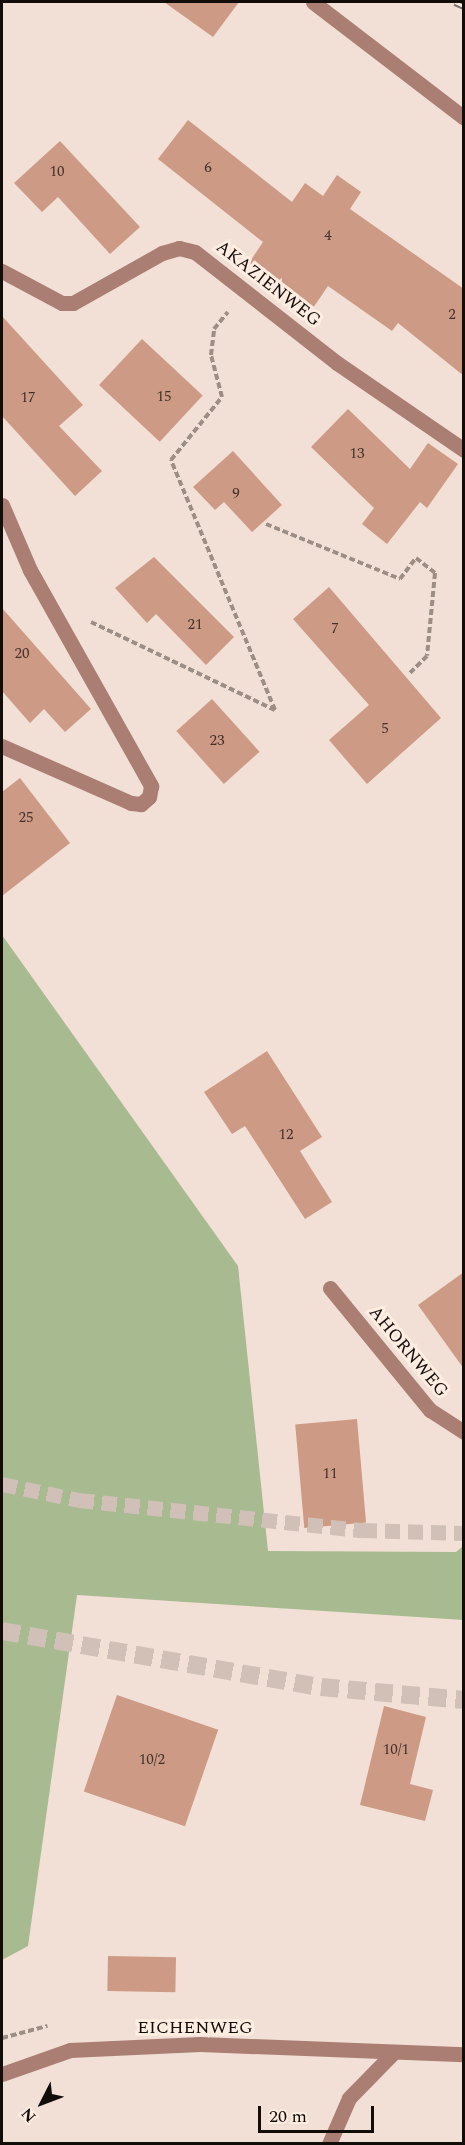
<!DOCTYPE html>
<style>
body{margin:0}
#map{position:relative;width:465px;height:2145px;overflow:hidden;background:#f2dfd5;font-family:Spectral,serif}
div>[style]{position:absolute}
.green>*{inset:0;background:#a7ba90}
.building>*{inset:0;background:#cd9b85;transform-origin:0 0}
.minor-tunnel>*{height:15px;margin-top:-7.5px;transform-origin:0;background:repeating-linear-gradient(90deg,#d1c0b7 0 15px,transparent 0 23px)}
.highway-tunnel>*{height:18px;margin-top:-9px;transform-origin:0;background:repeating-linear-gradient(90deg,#d1c0b7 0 18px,transparent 0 27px)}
.path>*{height:4px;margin-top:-2px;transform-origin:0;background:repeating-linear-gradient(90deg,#9c8e86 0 6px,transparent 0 9px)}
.minor>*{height:15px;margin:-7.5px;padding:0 7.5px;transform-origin:7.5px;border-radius:7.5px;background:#aa7e73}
.rail>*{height:7px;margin-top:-3.5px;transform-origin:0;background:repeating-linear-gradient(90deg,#ffede2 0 14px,#7e726c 0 28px);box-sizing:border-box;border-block:2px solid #7e726c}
span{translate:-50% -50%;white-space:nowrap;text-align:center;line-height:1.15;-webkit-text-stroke:6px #ffede2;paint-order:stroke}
.number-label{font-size:15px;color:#423029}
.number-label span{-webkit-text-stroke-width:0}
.street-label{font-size:18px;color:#130d0a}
.frame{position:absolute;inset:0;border:3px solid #130d0a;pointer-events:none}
.north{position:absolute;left:12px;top:2073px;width:60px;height:60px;-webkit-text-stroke:4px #ffede2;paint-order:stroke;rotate:228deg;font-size:16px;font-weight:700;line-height:24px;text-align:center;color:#130d0a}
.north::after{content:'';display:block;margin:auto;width:21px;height:27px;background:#130d0a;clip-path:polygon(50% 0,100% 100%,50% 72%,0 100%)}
.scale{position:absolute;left:258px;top:2106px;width:116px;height:27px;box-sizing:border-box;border:3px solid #130d0a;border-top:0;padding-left:8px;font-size:18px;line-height:21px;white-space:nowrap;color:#130d0a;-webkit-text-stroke:4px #ffede2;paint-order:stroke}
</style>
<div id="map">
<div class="green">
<i style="clip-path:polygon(2px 935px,238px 1266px,268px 1551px,456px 1552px,463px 1546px,464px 1620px,77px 1595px,28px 1946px,2px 1960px)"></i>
</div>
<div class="building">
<i style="clip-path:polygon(164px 2px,239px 2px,213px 37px)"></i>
<i style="clip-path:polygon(188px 120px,292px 202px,305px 183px,323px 196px,337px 175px,361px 192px,350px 209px,464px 289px,464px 376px,398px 323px,392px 331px,328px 286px,313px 308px,249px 263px,263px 242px,158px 159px)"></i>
<i style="clip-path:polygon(60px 141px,140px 227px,110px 254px,58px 197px,42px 212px,14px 183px)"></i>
<i style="clip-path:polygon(2px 316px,83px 405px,59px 426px,102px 471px,75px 496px,2px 416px)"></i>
<i style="left:142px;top:339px;width:83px;height:63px;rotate:43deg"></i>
<i style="clip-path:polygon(348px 409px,410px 469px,428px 443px,458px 464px,427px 508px,420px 502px,387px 544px,362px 524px,374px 508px,311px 447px)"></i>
<i style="clip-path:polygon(233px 451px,282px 505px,252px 532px,224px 502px,215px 510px,193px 487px)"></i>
<i style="clip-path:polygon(154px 557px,234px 637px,206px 665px,156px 614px,147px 623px,115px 588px)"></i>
<i style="clip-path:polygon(329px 587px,441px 718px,367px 784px,329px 740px,369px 705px,293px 619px)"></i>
<i style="clip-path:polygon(2px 608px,91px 709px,65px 732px,44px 709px,30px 723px,2px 691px)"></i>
<i style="left:212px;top:699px;width:71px;height:48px;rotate:48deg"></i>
<i style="clip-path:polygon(20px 778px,70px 843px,2px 896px,2px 792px)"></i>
<i style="clip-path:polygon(267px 1051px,322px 1137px,300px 1151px,332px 1202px,305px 1219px,245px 1126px,232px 1134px,204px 1092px)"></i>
<i style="clip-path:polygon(464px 1272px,464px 1369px,418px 1305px)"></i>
<i style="left:357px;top:1419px;width:104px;height:62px;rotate:85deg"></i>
<i style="left:117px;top:1695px;width:107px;height:102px;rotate:19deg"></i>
<i style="clip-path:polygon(384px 1706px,426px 1717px,410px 1784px,433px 1790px,425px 1821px,360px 1805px)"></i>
<i style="left:108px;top:1956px;width:68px;height:35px;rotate:1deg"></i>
</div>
<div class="minor-tunnel">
<i style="left:2px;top:1484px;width:79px;rotate:11.7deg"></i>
<i style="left:79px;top:1500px;width:285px;rotate:6.1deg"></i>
<i style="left:362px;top:1530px;width:102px;rotate:1.7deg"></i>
</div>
<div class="highway-tunnel">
<i style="left:2px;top:1631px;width:324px;rotate:10deg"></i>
<i style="left:321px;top:1687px;width:144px;rotate:5.2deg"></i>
</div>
<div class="path">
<i style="left:266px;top:524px;width:145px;rotate:22.3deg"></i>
<i style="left:400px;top:579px;width:26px;rotate:-53deg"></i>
<i style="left:416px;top:558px;width:24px;rotate:38deg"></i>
<i style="left:435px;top:573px;width:83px;rotate:95.5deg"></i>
<i style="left:427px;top:656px;width:25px;rotate:135deg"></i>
<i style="left:91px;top:622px;width:204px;rotate:25.6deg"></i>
<i style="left:275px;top:710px;width:271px;rotate:-112.6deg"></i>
<i style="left:171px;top:460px;width:81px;rotate:-51deg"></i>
<i style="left:222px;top:397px;width:43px;rotate:-104.7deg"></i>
<i style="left:211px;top:355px;width:26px;rotate:-83deg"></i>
<i style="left:214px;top:329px;width:22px;rotate:-51deg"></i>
<i style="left:2px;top:2038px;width:47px;rotate:-14.9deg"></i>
</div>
<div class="minor">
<i style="left:313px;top:2px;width:190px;rotate:37.5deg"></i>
<i style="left:2px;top:271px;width:68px;rotate:28.1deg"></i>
<i style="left:62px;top:303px;width:11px"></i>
<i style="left:73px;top:303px;width:102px;rotate:-29.3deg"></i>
<i style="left:162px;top:253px;width:18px;rotate:-16deg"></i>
<i style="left:179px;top:248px;width:16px;rotate:14deg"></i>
<i style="left:195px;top:252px;width:180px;rotate:38deg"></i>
<i style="left:337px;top:363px;width:154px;rotate:34.4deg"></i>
<i style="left:2px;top:505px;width:71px;rotate:66.7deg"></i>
<i style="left:30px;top:570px;width:248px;rotate:60.7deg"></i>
<i style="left:151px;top:786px;width:11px;rotate:100deg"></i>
<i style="left:149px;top:797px;width:11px;rotate:139deg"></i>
<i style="left:141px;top:804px;width:10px;rotate:-174deg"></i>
<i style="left:131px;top:803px;width:141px;rotate:-156.2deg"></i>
<i style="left:330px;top:1288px;width:158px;rotate:50.7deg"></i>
<i style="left:430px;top:1410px;width:40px;rotate:32.9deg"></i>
<i style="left:2px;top:2074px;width:72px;rotate:-19.4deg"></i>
<i style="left:70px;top:2050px;width:130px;rotate:-2.6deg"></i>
<i style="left:200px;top:2044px;width:264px;rotate:2.2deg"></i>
<i style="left:329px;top:2144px;width:50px;rotate:-66.5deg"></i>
<i style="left:349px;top:2098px;width:63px;rotate:-45.6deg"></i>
</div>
<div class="rail">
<i style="left:455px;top:2px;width:10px;rotate:24deg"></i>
</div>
<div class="number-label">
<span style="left:208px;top:168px">6</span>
<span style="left:57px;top:172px">10</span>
<span style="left:328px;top:236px">4</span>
<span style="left:452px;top:315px">2</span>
<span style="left:164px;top:397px">15</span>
<span style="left:28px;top:398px">17</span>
<span style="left:357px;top:454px">13</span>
<span style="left:236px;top:494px">9</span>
<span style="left:195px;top:625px">21</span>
<span style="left:335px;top:629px">7</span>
<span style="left:22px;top:654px">20</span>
<span style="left:385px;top:729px">5</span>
<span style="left:217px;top:741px">23</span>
<span style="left:26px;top:818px">25</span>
<span style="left:286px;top:1135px">12</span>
<span style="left:330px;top:1474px">11</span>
<span style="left:396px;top:1750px">10/1</span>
<span style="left:152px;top:1760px">10/2</span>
</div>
<div class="street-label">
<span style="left:268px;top:284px;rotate:38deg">AKAZIENWEG</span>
<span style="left:408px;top:1352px;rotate:50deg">AHORNWEG</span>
<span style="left:195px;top:2028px">EICHENWEG</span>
</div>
<div class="frame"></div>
<div class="north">N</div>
<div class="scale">20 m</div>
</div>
